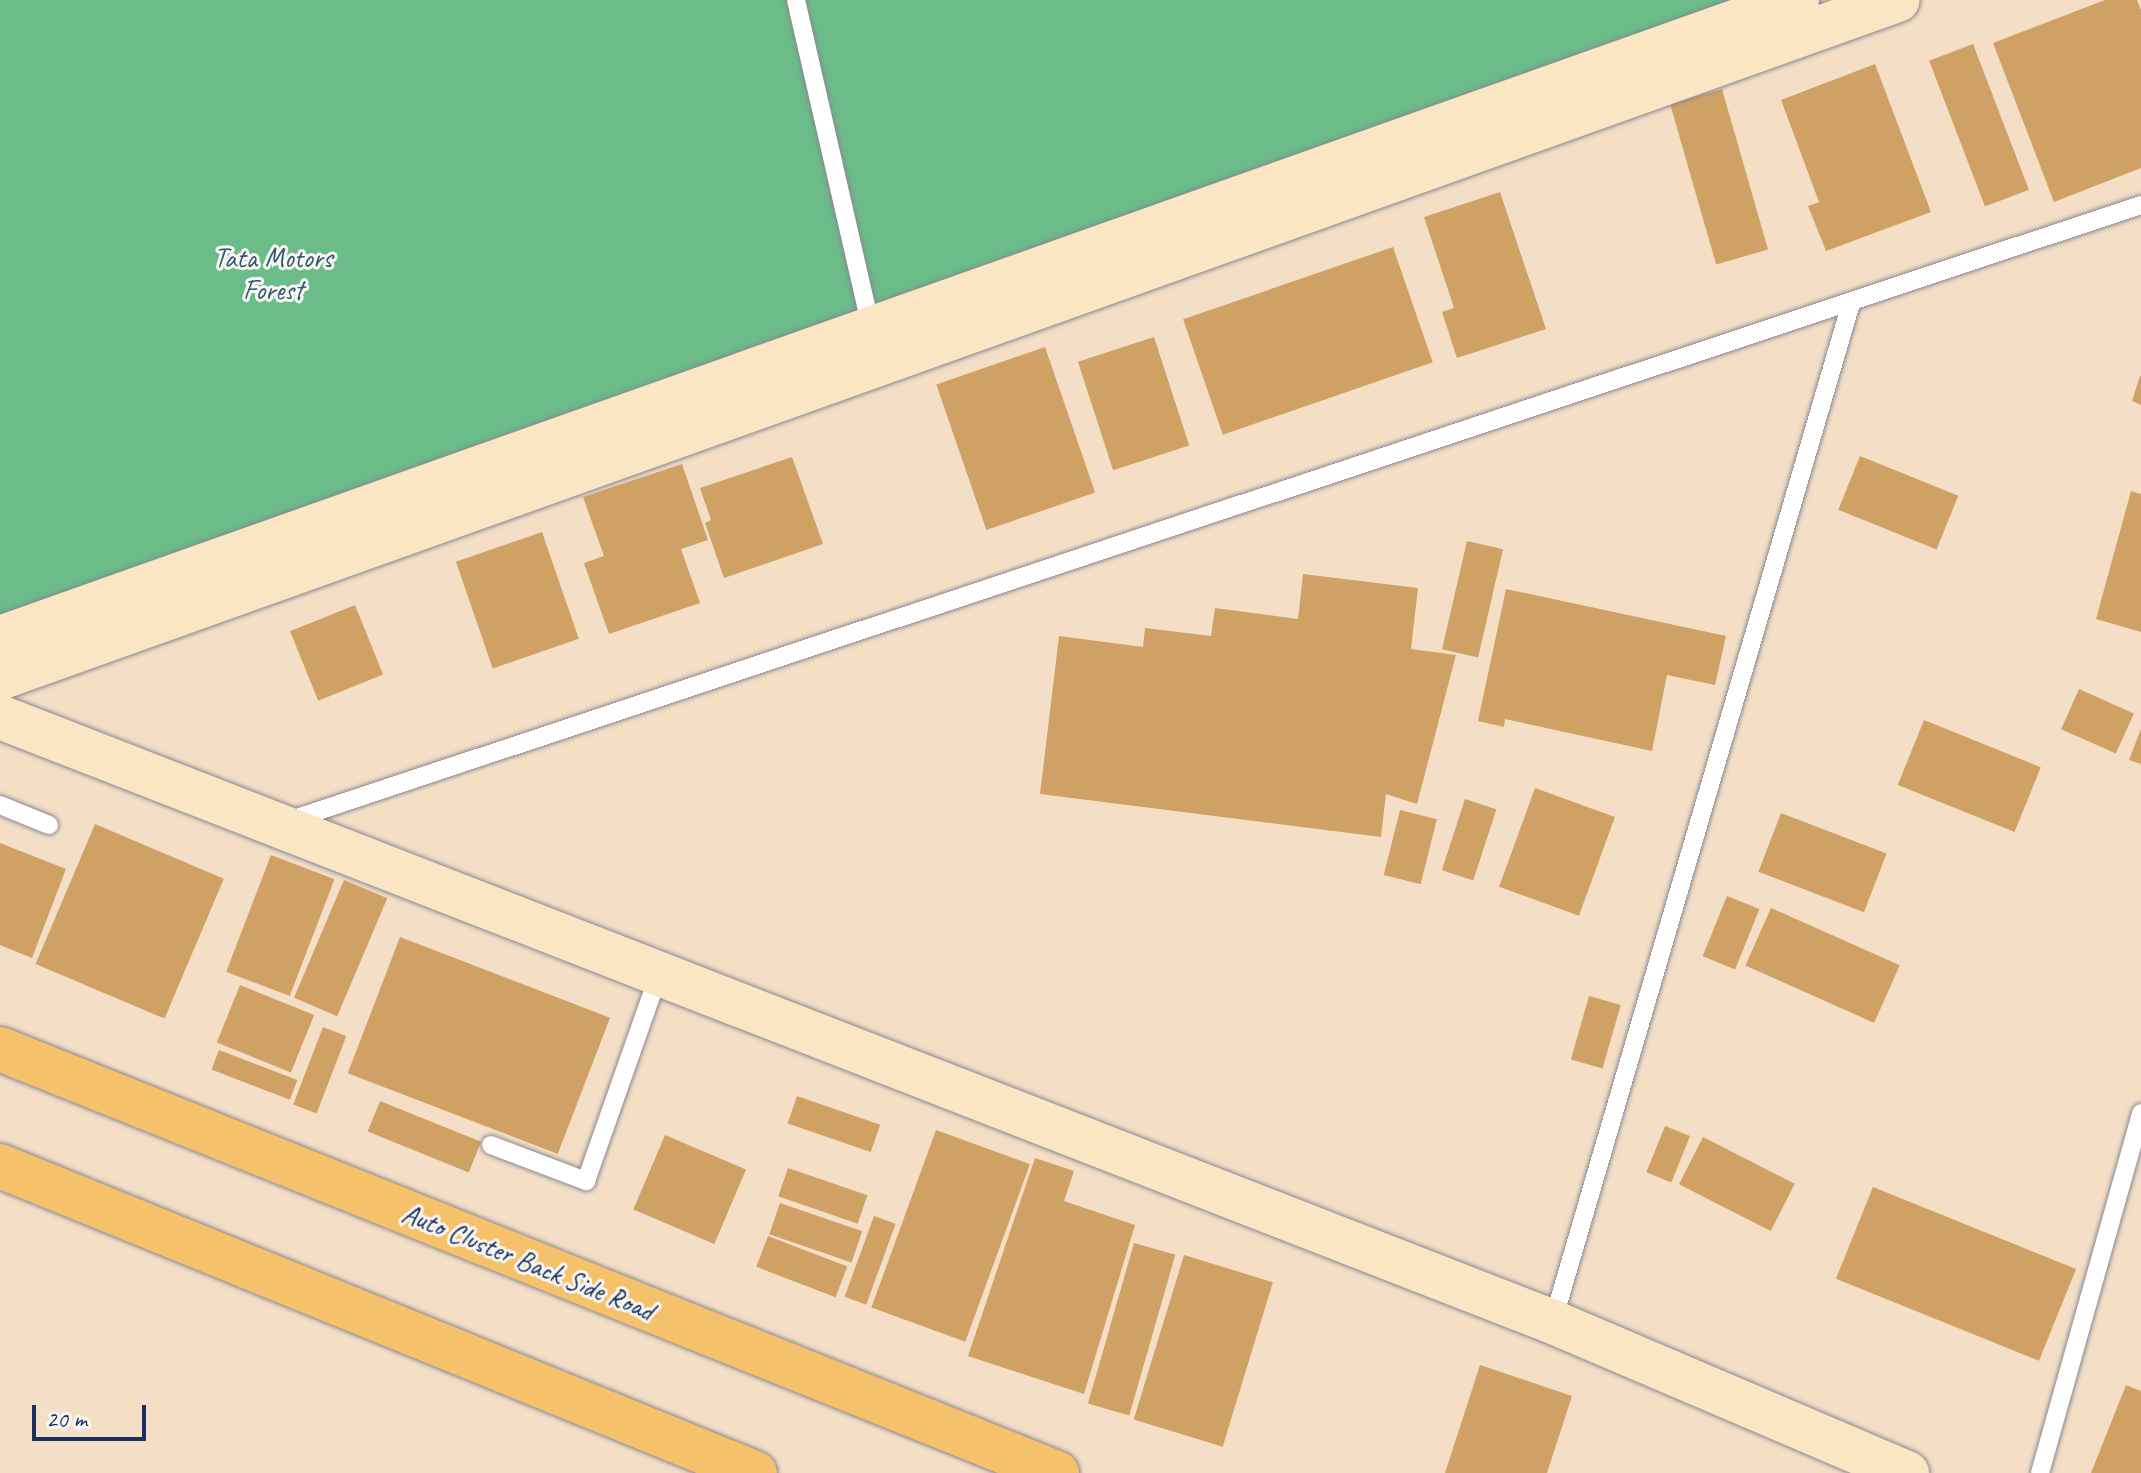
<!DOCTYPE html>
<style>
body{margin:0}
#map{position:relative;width:2141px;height:1473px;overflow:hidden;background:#f4dfc6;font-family:Caveat,sans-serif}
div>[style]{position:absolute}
.forest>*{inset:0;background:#6bbc89}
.building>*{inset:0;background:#d0a164;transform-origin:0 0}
.roads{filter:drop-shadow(0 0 2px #888792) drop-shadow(0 0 2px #888792)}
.lane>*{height:18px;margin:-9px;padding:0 9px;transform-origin:9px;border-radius:9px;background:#fff}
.secondary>*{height:44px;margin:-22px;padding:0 22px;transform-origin:22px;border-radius:22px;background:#fbe6c4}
.primary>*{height:44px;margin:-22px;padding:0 22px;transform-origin:22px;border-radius:22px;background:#f5c16b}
span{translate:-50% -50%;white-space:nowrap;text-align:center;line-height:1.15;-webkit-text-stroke:6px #f6f6f2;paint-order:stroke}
.park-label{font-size:28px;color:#355a6f}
.street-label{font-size:28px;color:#1b2f5e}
.scale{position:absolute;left:32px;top:1405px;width:114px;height:36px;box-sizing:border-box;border:4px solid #1b2f5e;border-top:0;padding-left:10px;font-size:24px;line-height:28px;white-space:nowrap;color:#1b2f5e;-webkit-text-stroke:6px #f6f6f2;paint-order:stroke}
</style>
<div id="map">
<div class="forest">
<i style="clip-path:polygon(0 0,1784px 0,0 670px)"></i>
</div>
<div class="building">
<i style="clip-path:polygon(2105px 0,2137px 0,2141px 10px,2141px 168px,2054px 202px,1993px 43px)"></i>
<i style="left:1973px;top:44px;width:156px;height:47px;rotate:69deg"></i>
<i style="clip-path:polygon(1875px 64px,1931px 212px,1826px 251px,1808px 206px,1819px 202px,1781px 100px)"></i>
<i style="left:1722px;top:89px;width:167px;height:54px;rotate:74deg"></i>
<i style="clip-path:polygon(1500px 192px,1546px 329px,1457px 358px,1442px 312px,1454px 308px,1424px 217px)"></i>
<i style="left:1393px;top:247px;width:122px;height:222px;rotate:71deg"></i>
<i style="left:1154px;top:337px;width:114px;height:80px;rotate:72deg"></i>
<i style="left:1045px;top:347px;width:154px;height:115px;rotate:71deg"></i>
<i style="clip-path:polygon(2140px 376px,2141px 376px,2141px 405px,2132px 401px)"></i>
<i style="left:1860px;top:456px;width:106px;height:58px;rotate:22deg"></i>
<i style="clip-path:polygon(792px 457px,823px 544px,724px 578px,705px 523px,711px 520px,700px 488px)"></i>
<i style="clip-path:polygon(682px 464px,708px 540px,681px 549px,700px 603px,609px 634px,584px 563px,604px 556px,583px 497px)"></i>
<i style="clip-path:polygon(2131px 491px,2141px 494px,2141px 632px,2096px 619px)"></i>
<i style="left:542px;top:532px;width:113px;height:91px;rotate:71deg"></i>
<i style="left:1467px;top:541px;width:37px;height:111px;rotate:13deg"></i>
<i style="clip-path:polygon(1303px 574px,1418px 588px,1411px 649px,1456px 655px,1417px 804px,1386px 794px,1381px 837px,1040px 794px,1059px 636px,1143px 647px,1145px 628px,1211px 636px,1215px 608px,1298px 619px)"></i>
<i style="clip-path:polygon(1506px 589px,1726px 636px,1715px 685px,1667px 675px,1652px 751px,1505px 719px,1504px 727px,1478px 721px)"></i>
<i style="left:355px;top:605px;width:75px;height:70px;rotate:68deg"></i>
<i style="left:2079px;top:689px;width:60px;height:44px;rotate:24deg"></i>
<i style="left:1924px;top:720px;width:126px;height:70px;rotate:22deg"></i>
<i style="clip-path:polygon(2141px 729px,2141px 764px,2129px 760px)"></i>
<i style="left:1535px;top:788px;width:85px;height:105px;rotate:20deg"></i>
<i style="left:1465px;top:799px;width:33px;height:75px;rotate:18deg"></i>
<i style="left:1400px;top:810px;width:38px;height:67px;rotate:14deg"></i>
<i style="left:1781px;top:813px;width:113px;height:63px;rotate:21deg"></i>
<i style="left:95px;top:824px;width:140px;height:152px;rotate:23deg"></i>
<i style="clip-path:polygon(0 843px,66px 869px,32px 958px,0 945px)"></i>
<i style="left:271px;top:855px;width:68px;height:125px;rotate:21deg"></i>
<i style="left:344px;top:880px;width:47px;height:128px;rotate:23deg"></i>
<i style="left:1727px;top:896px;width:35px;height:65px;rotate:22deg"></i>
<i style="left:1771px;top:908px;width:141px;height:63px;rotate:24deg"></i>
<i style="left:400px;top:937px;width:225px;height:146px;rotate:21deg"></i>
<i style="left:240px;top:985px;width:80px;height:62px;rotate:22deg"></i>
<i style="left:1589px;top:996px;width:33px;height:66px;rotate:16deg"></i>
<i style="left:323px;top:1027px;width:25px;height:83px;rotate:21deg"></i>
<i style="left:219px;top:1050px;width:84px;height:21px;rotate:21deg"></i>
<i style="left:797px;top:1096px;width:88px;height:29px;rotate:19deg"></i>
<i style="left:380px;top:1101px;width:109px;height:33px;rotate:22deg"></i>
<i style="left:1665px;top:1126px;width:27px;height:50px;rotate:22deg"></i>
<i style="left:936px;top:1130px;width:100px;height:189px;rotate:20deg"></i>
<i style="left:665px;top:1135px;width:88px;height:81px;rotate:23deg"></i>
<i style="left:1703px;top:1137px;width:103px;height:53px;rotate:27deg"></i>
<i style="clip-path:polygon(1035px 1158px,1074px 1171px,1064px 1201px,1135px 1225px,1084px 1394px,968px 1356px)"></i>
<i style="left:788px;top:1168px;width:84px;height:30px;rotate:19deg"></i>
<i style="left:1873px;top:1187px;width:219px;height:99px;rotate:22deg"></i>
<i style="left:780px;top:1203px;width:87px;height:33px;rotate:19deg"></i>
<i style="left:874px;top:1216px;width:23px;height:86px;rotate:20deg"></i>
<i style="left:768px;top:1236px;width:85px;height:33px;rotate:21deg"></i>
<i style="left:1134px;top:1243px;width:43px;height:167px;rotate:16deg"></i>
<i style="left:1184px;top:1255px;width:93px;height:172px;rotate:17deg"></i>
<i style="clip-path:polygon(1480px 1365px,1572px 1396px,1547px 1473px,1445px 1473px)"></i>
<i style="clip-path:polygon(2126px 1385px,2141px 1391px,2141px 1473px,2091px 1473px)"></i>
</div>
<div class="roads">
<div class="lane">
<i style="left:796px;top:0;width:335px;rotate:77.1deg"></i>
<i style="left:0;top:805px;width:53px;rotate:22.2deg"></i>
<i style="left:288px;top:821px;width:1953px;rotate:-18.39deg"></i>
<i style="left:491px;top:1145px;width:102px;rotate:20.8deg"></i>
<i style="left:586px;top:1181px;width:219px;rotate:-70.6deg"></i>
<i style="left:1553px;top:1321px;width:1061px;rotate:-73.68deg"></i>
<i style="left:2040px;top:1473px;width:374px;rotate:-74.3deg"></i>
</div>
<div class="secondary">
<i style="left:0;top:638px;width:1907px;rotate:-19.55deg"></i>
<i style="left:0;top:678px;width:2015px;rotate:-19.66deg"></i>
<i style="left:0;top:717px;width:1667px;rotate:21.28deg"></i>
<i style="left:1553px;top:1322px;width:385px;rotate:23.1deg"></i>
</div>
<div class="primary">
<i style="left:0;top:1049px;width:1139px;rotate:21.86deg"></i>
<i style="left:0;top:1166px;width:815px;rotate:22.13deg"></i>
</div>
</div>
<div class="park-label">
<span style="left:273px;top:274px">Tata Motors<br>Forest</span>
</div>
<div class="street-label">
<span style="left:528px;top:1262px;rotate:22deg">Auto Cluster Back Side Road</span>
</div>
<div class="scale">20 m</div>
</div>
